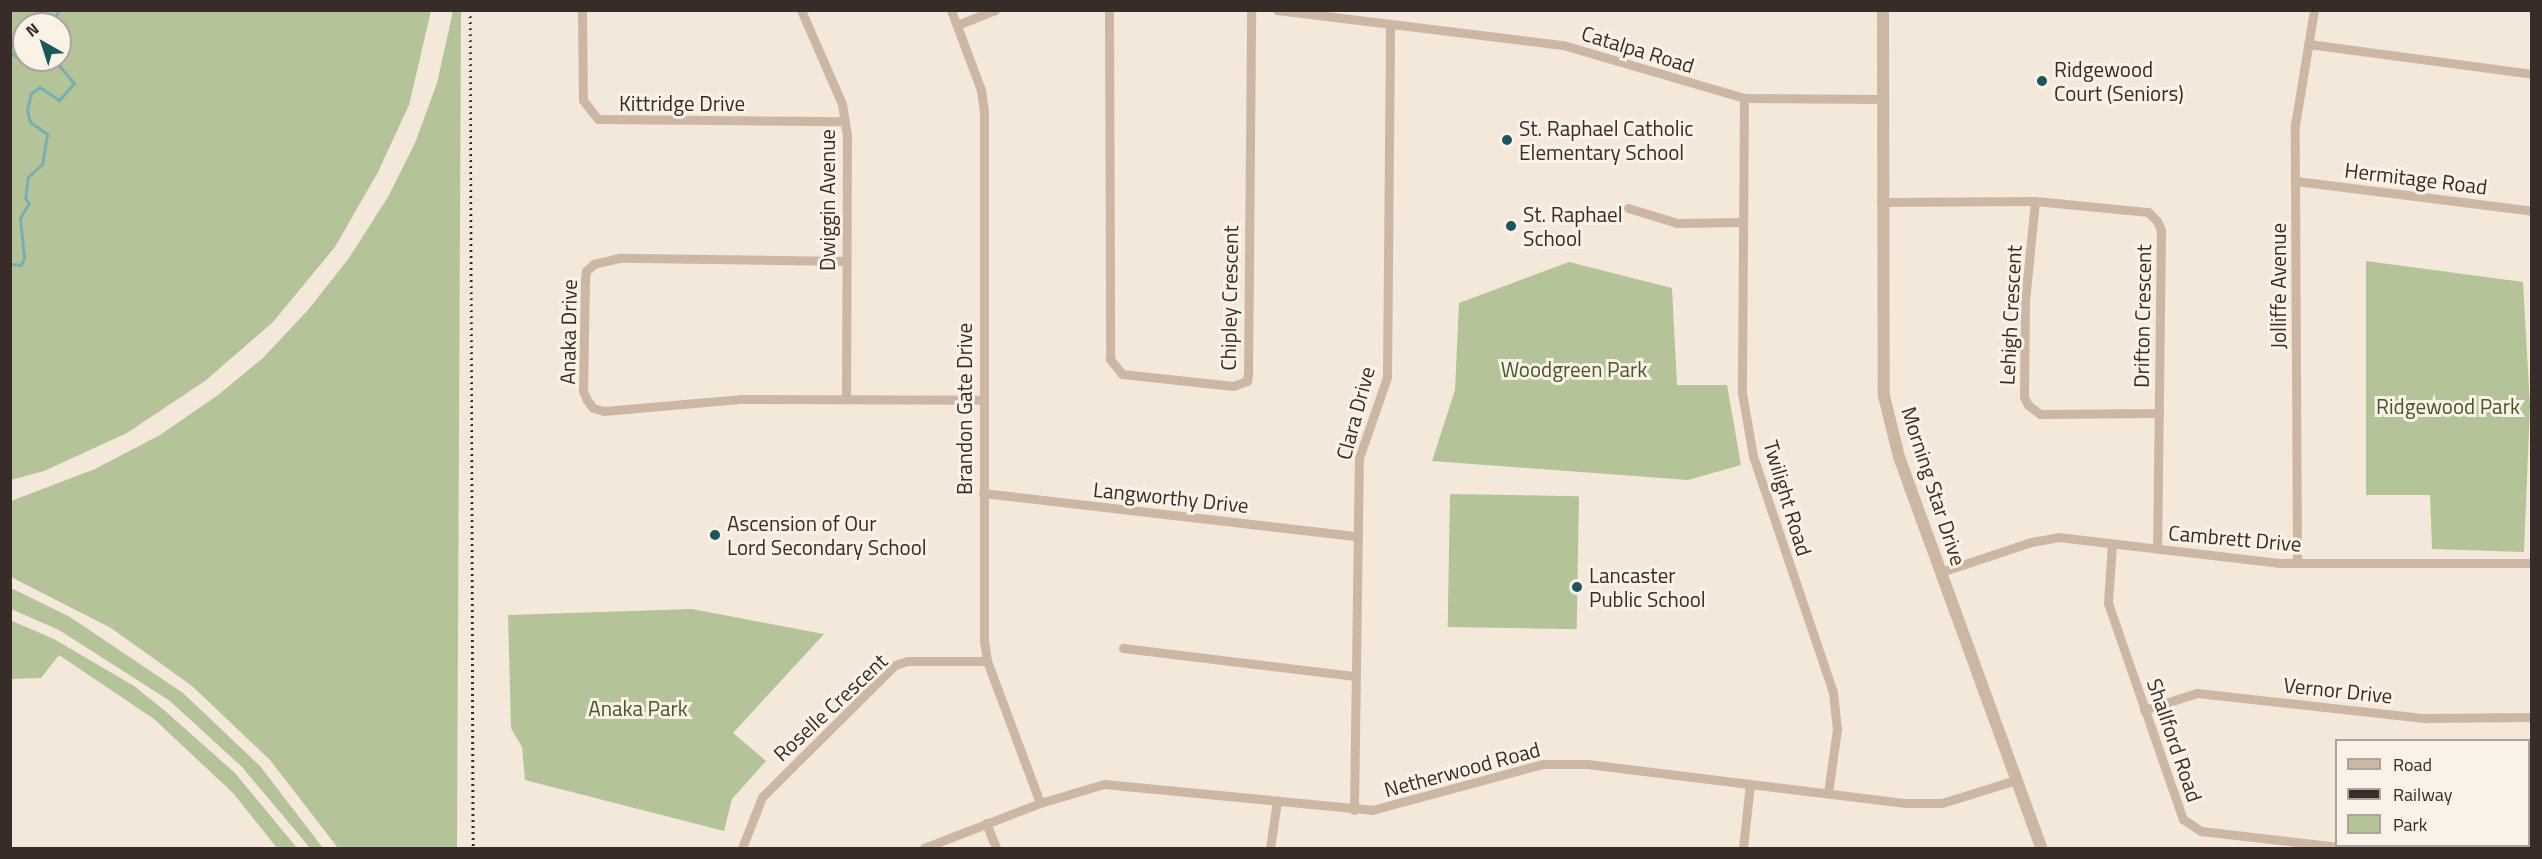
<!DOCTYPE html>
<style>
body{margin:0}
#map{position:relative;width:2542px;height:859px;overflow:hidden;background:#f3e8da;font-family:"Titillium Web",sans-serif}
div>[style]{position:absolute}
.green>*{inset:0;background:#b5c399;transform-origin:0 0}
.stream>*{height:3px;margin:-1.5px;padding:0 1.5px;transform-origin:1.5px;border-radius:1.5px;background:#78afb2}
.minor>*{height:9px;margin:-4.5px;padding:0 4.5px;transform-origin:4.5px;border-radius:4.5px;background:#ccb7a5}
.tertiary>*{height:12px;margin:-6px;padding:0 6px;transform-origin:6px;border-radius:6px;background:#ccb7a5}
.rail>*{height:3px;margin-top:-1.5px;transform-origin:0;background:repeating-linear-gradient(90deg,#372c27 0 1.5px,transparent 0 6px)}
.dots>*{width:16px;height:16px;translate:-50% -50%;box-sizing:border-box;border:3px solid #fbf2e7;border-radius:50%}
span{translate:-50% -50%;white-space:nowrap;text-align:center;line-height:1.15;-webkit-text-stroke:6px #fbf2e7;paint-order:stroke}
.street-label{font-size:21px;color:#372c27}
.poi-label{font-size:21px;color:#372c27}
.left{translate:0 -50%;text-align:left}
.park-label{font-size:21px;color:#465729}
.frame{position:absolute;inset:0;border:12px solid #372c27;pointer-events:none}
.legend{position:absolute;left:2335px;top:739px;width:195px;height:108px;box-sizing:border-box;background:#fbf2e7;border:2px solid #ada39a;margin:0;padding:8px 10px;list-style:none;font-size:18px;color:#372c27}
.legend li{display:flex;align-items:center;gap:12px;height:30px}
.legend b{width:30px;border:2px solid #ada39a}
.north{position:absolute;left:12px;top:12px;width:60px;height:60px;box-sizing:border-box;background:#fbf2e7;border:2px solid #ada39a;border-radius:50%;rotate:321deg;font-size:16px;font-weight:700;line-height:24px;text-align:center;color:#372c27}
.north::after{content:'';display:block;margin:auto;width:21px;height:27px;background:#1a575c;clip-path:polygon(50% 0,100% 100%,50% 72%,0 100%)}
</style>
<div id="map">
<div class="green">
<i style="clip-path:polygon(evenodd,11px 10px,431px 11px,409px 105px,378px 172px,335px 247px,273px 322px,205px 381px,127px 433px,44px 471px,11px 480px,11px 10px,24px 24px,60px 24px,60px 60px,24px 60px,24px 24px)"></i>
<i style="clip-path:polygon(453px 11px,461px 11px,457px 848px,338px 848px,270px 760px,192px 686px,111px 628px,11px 577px,11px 501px,95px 469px,160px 435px,218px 395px,263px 358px,308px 310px,349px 258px,388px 197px,415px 143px,437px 83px)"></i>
<i style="clip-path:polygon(2366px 261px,2523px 282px,2530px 406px,2524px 552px,2432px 549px,2430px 495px,2366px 495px)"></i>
<i style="clip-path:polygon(1569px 262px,1672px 288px,1677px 385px,1727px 385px,1741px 465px,1688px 480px,1432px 461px,1455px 390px,1459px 303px)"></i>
<i style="left:1450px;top:494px;width:129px;height:133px;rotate:1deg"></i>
<i style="clip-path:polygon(11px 588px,70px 617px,183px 693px,260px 766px,323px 848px,310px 848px,242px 767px,170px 701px,59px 630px,11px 609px)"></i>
<i style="clip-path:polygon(692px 609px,824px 634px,733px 733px,766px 761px,732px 799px,724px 831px,525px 780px,522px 747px,511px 728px,508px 615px)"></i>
<i style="clip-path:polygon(10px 620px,54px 639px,134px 686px,164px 710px,235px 773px,297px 848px,277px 848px,233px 793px,154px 719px,59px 655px,41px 678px,11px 679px)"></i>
</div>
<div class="stream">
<i style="left:51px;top:24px;width:16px;rotate:-60deg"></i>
<i style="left:10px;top:40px;width:14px;rotate:-12deg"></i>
<i style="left:10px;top:52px;width:24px;rotate:35deg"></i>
<i style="left:30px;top:66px;width:27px;rotate:-6deg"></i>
<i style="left:57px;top:63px;width:26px;rotate:50deg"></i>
<i style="left:74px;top:83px;width:23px;rotate:131deg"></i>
<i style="left:59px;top:100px;width:23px;rotate:-146deg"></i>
<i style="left:40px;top:87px;width:11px;rotate:146deg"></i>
<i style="left:31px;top:93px;width:17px;rotate:103deg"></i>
<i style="left:27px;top:110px;width:12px;rotate:76deg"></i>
<i style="left:30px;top:122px;width:21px;rotate:35deg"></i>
<i style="left:47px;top:134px;width:30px;rotate:99deg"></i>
<i style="left:42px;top:164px;width:19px;rotate:137deg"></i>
<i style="left:28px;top:177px;width:21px;rotate:98deg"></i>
<i style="left:25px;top:198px;width:6px;rotate:51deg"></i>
<i style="left:29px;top:203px;width:17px;rotate:121deg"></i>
<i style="left:20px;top:218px;width:40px;rotate:84.3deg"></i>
<i style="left:24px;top:258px;width:8px;rotate:113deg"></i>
<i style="left:21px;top:265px;width:11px;rotate:-175deg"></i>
</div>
<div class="minor">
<i style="left:582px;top:10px;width:90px;rotate:89.4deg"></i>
<i style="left:583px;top:100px;width:24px;rotate:52deg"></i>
<i style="left:598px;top:119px;width:247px;rotate:0.5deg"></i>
<i style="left:801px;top:10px;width:103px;rotate:66.4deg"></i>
<i style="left:842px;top:104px;width:31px;rotate:81deg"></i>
<i style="left:847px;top:135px;width:264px;rotate:90.2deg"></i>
<i style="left:951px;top:10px;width:85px;rotate:69.4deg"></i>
<i style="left:981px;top:90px;width:21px;rotate:82deg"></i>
<i style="left:984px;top:111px;width:529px;rotate:90deg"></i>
<i style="left:984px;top:640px;width:21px;rotate:82deg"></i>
<i style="left:987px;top:661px;width:152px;rotate:69.5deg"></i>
<i style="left:1109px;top:10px;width:349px;rotate:89.8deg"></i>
<i style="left:1110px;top:359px;width:19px;rotate:51deg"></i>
<i style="left:1122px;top:374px;width:112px;rotate:6.2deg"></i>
<i style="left:1233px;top:386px;width:15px;rotate:-20deg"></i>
<i style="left:1247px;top:381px;width:7px;rotate:-82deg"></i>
<i style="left:1248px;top:374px;width:364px;rotate:-89.5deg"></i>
<i style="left:1277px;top:10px;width:288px;rotate:7deg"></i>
<i style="left:1563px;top:45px;width:189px;rotate:16.3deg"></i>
<i style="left:1744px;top:98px;width:138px;rotate:0.4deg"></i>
<i style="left:957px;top:25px;width:41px;rotate:-21.5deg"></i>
<i style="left:2308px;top:44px;width:226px;rotate:7.6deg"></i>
<i style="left:1744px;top:98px;width:295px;rotate:90.4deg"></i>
<i style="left:1742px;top:393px;width:64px;rotate:80.1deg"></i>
<i style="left:1753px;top:456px;width:249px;rotate:71.3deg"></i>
<i style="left:1833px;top:692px;width:37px;rotate:84deg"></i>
<i style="left:1837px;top:729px;width:65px;rotate:98deg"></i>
<i style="left:2296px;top:181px;width:238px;rotate:7.2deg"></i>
<i style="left:2035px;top:201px;width:100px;rotate:95.7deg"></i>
<i style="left:2025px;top:301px;width:96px;rotate:90.6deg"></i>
<i style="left:2024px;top:397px;width:9px;rotate:63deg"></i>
<i style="left:2028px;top:405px;width:15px;rotate:37deg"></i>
<i style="left:2040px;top:414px;width:119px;rotate:-0.5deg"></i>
<i style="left:1881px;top:202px;width:154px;rotate:-0.4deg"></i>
<i style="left:2035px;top:201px;width:114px;rotate:5.6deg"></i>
<i style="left:2148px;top:212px;width:13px;rotate:45deg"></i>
<i style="left:2157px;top:221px;width:10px;rotate:66deg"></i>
<i style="left:2161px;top:230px;width:318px;rotate:90.7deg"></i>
<i style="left:1628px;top:208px;width:51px;rotate:17deg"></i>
<i style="left:1677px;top:223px;width:65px;rotate:-0.9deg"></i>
<i style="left:845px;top:261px;width:226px;rotate:-179.2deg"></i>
<i style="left:619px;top:258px;width:26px;rotate:167deg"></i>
<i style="left:594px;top:264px;width:11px;rotate:139deg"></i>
<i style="left:586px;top:271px;width:8px;rotate:97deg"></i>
<i style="left:585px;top:279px;width:112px;rotate:91deg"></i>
<i style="left:583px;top:391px;width:10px;rotate:66deg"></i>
<i style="left:587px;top:400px;width:10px;rotate:53deg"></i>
<i style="left:593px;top:408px;width:11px;rotate:15deg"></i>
<i style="left:604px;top:411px;width:139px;rotate:-5deg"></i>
<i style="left:742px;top:399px;width:239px;rotate:0.2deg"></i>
<i style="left:983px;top:493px;width:374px;rotate:6.6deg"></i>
<i style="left:2112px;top:544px;width:59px;rotate:93.9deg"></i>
<i style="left:2108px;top:603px;width:229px;rotate:70.9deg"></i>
<i style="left:2183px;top:819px;width:22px;rotate:34deg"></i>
<i style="left:2201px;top:831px;width:147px;rotate:6.6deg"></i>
<i style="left:2297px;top:563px;width:438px;rotate:-90.3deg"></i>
<i style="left:2295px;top:125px;width:117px;rotate:-80.6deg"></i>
<i style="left:1941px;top:572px;width:95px;rotate:-18.4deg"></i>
<i style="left:2031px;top:542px;width:27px;rotate:-10deg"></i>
<i style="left:2058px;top:537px;width:222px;rotate:6.7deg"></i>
<i style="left:2278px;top:563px;width:254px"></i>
<i style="left:1123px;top:648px;width:234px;rotate:6.9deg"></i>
<i style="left:2144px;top:710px;width:56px;rotate:-17.8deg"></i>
<i style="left:2197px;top:693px;width:229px;rotate:6.3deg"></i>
<i style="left:2425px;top:718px;width:107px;rotate:-0.5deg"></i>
<i style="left:1354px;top:810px;width:352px;rotate:-89.2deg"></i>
<i style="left:1359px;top:458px;width:86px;rotate:-70.9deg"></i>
<i style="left:1387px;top:377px;width:352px;rotate:-89.5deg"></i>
<i style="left:986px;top:823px;width:27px;rotate:68deg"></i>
<i style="left:742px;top:848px;width:55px;rotate:-68.6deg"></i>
<i style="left:762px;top:797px;width:187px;rotate:-44.8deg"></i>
<i style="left:895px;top:665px;width:13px;rotate:-18deg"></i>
<i style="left:907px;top:661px;width:80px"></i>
<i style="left:924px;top:848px;width:124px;rotate:-21.2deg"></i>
<i style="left:1040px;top:803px;width:67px;rotate:-16.5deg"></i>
<i style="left:1104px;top:784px;width:269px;rotate:5.5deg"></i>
<i style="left:1372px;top:810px;width:177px;rotate:-15.1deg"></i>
<i style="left:1543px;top:764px;width:44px"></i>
<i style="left:1587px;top:764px;width:321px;rotate:7deg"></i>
<i style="left:1906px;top:803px;width:36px"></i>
<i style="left:1942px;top:803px;width:77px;rotate:-17.3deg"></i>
<i style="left:1270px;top:848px;width:48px;rotate:-81.5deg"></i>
<i style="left:1743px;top:848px;width:64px;rotate:-83.8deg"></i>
</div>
<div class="tertiary">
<i style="left:1883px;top:10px;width:386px;rotate:89.9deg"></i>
<i style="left:1884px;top:396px;width:63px;rotate:76.2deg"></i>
<i style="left:1899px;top:457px;width:416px;rotate:70deg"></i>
</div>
<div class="rail">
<i style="left:470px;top:10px;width:838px;rotate:89.79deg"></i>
</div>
<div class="dots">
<i style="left:2042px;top:81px;background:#1a575c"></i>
<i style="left:1507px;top:140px;background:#1a575c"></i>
<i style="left:1511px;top:226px;background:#1a575c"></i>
<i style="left:715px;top:535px;background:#1a575c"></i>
<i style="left:1577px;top:587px;background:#1a575c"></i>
</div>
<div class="street-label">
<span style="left:1638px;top:49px;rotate:17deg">Catalpa Road</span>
<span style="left:682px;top:103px">Kittridge Drive</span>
<span style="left:2416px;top:178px;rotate:7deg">Hermitage Road</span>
<span style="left:827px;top:200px;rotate:-90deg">Dwiggin Avenue</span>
<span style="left:2278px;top:286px;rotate:-90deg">Jolliffe Avenue</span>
<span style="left:1229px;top:298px;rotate:-89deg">Chipley Crescent</span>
<span style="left:2010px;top:315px;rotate:-87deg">Lehigh Crescent</span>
<span style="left:2142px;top:316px;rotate:-89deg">Drifton Crescent</span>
<span style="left:568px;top:332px;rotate:-89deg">Anaka Drive</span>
<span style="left:964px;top:409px;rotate:-90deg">Brandon Gate Drive</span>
<span style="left:1355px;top:413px;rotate:-75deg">Clara Drive</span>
<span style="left:1934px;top:486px;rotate:72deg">Morning Star Drive</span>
<span style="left:1171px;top:497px;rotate:6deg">Langworthy Drive</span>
<span style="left:1788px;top:498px;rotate:73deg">Twilight Road</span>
<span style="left:2235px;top:538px;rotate:5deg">Cambrett Drive</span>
<span style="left:2338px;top:690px;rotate:6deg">Vernor Drive</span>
<span style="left:830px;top:707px;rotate:-43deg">Roselle Crescent</span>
<span style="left:2175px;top:740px;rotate:71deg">Shallford Road</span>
<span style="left:1462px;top:769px;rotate:-15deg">Netherwood Road</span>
</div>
<div class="poi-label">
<span class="left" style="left:2054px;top:81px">Ridgewood<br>Court (Seniors)</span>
<span class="left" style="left:1519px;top:140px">St. Raphael Catholic<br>Elementary School</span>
<span class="left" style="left:1523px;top:226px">St. Raphael<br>School</span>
<span class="left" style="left:727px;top:535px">Ascension of Our<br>Lord Secondary School</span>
<span class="left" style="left:1589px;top:587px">Lancaster<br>Public School</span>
</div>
<div class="park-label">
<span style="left:1574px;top:369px">Woodgreen Park</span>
<span style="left:2448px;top:406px">Ridgewood Park</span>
<span style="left:638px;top:708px">Anaka Park</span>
</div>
<div class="frame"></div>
<ul class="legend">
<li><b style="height:8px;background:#ccb7a5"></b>Road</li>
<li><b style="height:8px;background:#372c27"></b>Railway</li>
<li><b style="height:16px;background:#b5c399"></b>Park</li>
</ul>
<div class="north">N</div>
</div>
